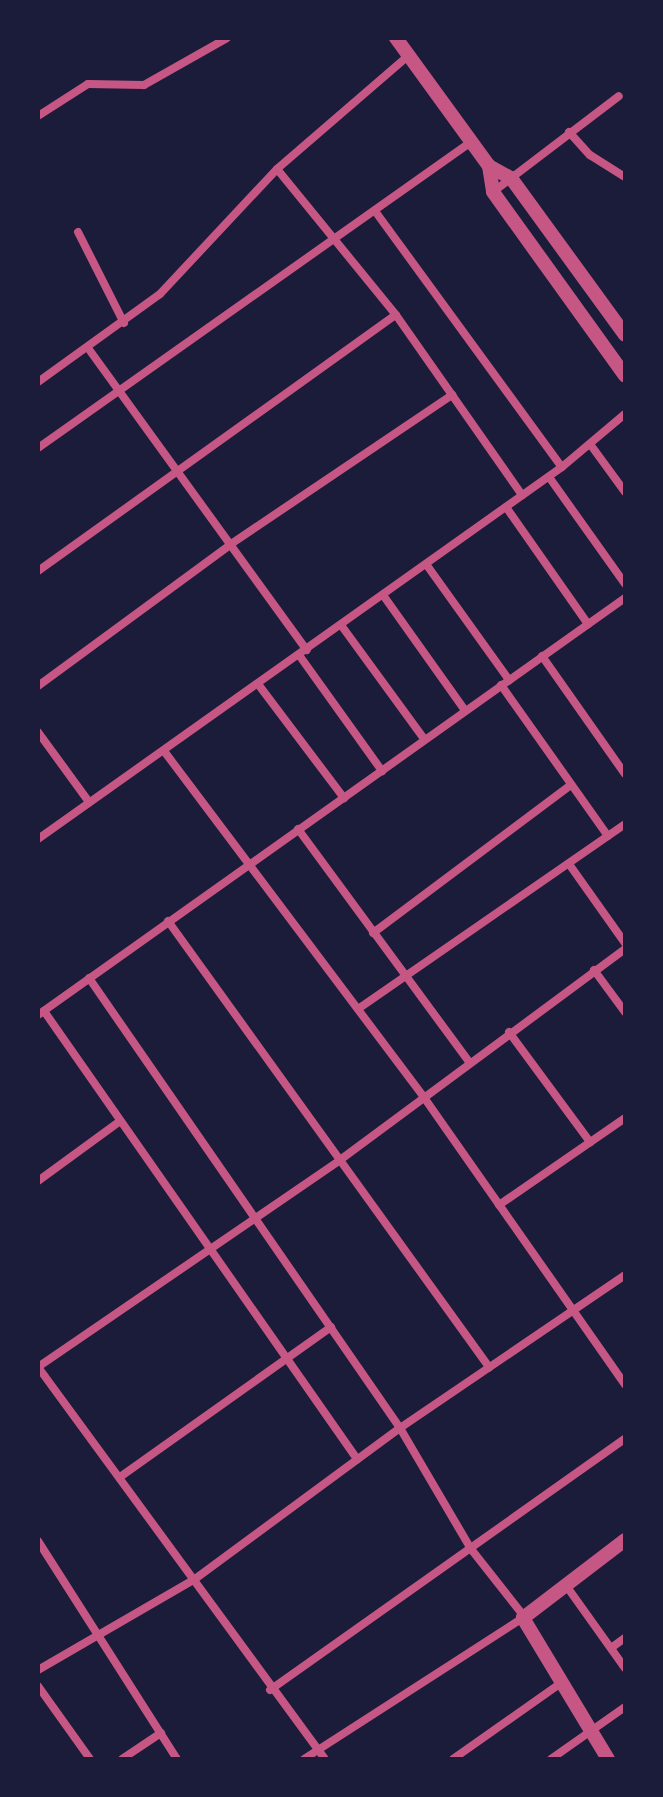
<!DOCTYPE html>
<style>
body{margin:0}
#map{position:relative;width:663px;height:1797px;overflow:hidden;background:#1b1b3a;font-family:Barlow,sans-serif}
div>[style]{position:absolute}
.minor>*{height:8px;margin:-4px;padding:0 4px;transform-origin:4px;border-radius:4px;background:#c65784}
.tertiary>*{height:14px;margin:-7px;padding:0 7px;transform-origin:7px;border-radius:7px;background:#c65784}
span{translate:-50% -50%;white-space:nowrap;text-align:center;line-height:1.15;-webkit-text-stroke:6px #1b1b3a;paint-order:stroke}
.frame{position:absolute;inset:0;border:40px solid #1b1b3a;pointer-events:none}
</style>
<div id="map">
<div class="minor">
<i style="left:38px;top:116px;width:59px;rotate:-32.6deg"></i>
<i style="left:88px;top:84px;width:56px;rotate:1deg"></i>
<i style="left:144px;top:85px;width:95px;rotate:-29.5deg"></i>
<i style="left:569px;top:132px;width:31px;rotate:48deg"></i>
<i style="left:590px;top:155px;width:41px;rotate:32.2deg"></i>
<i style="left:277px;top:169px;width:188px;rotate:50.8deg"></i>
<i style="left:396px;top:315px;width:220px;rotate:55deg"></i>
<i style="left:493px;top:192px;width:158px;rotate:-37.3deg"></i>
<i style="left:375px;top:211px;width:317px;rotate:53.9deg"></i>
<i style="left:78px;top:232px;width:102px;rotate:63.2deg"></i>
<i style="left:88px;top:348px;width:373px;rotate:54.1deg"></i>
<i style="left:38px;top:382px;width:150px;rotate:-35.8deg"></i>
<i style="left:160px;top:294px;width:171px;rotate:-46.9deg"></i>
<i style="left:277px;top:169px;width:173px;rotate:-40.8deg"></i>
<i style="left:590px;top:444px;width:59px;rotate:53.9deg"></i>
<i style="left:38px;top:448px;width:530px;rotate:-35.25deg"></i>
<i style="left:549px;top:477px;width:131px;rotate:54.6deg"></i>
<i style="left:506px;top:507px;width:143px;rotate:55deg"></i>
<i style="left:426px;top:564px;width:143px;rotate:54.4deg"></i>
<i style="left:38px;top:571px;width:440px;rotate:-35.6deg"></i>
<i style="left:383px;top:595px;width:140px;rotate:54.6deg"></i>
<i style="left:341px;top:625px;width:141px;rotate:53.9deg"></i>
<i style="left:299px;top:655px;width:143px;rotate:54.4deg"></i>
<i style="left:542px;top:656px;width:144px;rotate:54.9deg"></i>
<i style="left:258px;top:684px;width:143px;rotate:53deg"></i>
<i style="left:501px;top:685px;width:185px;rotate:54.7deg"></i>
<i style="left:38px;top:686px;width:240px;rotate:-36.3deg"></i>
<i style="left:231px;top:544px;width:267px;rotate:-34deg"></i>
<i style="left:38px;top:732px;width:87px;rotate:53.9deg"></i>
<i style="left:164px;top:751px;width:431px;rotate:53.1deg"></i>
<i style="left:423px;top:1096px;width:352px;rotate:55deg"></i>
<i style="left:298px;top:829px;width:289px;rotate:53.7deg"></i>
<i style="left:38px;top:839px;width:643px;rotate:-35.37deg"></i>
<i style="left:562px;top:467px;width:82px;rotate:-40.1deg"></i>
<i style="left:569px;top:864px;width:97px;rotate:54.7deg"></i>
<i style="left:168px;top:921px;width:550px;rotate:54.26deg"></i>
<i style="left:373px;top:933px;width:247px;rotate:-36.8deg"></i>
<i style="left:594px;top:970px;width:52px;rotate:53.6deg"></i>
<i style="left:89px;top:978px;width:547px;rotate:55.35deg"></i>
<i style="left:400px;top:1428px;width:140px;rotate:59.6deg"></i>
<i style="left:471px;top:1549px;width:84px;rotate:51.8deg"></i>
<i style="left:358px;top:1009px;width:325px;rotate:-34.7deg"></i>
<i style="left:44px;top:1011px;width:547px;rotate:55.06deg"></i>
<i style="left:38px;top:1015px;width:720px;rotate:-35.39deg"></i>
<i style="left:509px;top:1032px;width:137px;rotate:53.6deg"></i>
<i style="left:38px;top:1181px;width:100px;rotate:-36.1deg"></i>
<i style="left:499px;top:1205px;width:153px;rotate:-34.6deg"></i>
<i style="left:38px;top:1367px;width:366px;rotate:-34.4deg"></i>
<i style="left:340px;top:1160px;width:355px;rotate:-36.5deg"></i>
<i style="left:38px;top:1367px;width:486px;rotate:53.8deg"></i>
<i style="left:120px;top:1477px;width:259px;rotate:-35.4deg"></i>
<i style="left:38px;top:1541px;width:259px;rotate:57.5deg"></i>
<i style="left:565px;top:1584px;width:103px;rotate:54.5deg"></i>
<i style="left:611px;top:1648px;width:17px;rotate:-36deg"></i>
<i style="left:38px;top:1670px;width:181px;rotate:-30.1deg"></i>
<i style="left:195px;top:1579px;width:255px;rotate:-36.4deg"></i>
<i style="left:400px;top:1428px;width:272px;rotate:-34.2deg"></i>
<i style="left:38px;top:1686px;width:90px;rotate:54.5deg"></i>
<i style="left:270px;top:1690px;width:435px;rotate:-35.3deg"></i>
<i style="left:122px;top:1759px;width:47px;rotate:-33.7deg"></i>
<i style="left:304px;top:1759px;width:260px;rotate:-32.8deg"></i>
<i style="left:453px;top:1759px;width:132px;rotate:-35.1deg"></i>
<i style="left:551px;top:1759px;width:90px;rotate:-35.1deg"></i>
</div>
<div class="tertiary">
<i style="left:396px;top:38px;width:158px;rotate:54deg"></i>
<i style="left:489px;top:166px;width:25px;rotate:29deg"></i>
<i style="left:511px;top:178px;width:194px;rotate:54deg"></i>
<i style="left:489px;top:166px;width:26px;rotate:81deg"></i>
<i style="left:493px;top:192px;width:226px;rotate:54.3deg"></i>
<i style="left:608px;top:1759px;width:165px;rotate:-121.1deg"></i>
<i style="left:523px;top:1618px;width:128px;rotate:-37.4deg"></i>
</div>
<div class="frame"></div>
</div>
